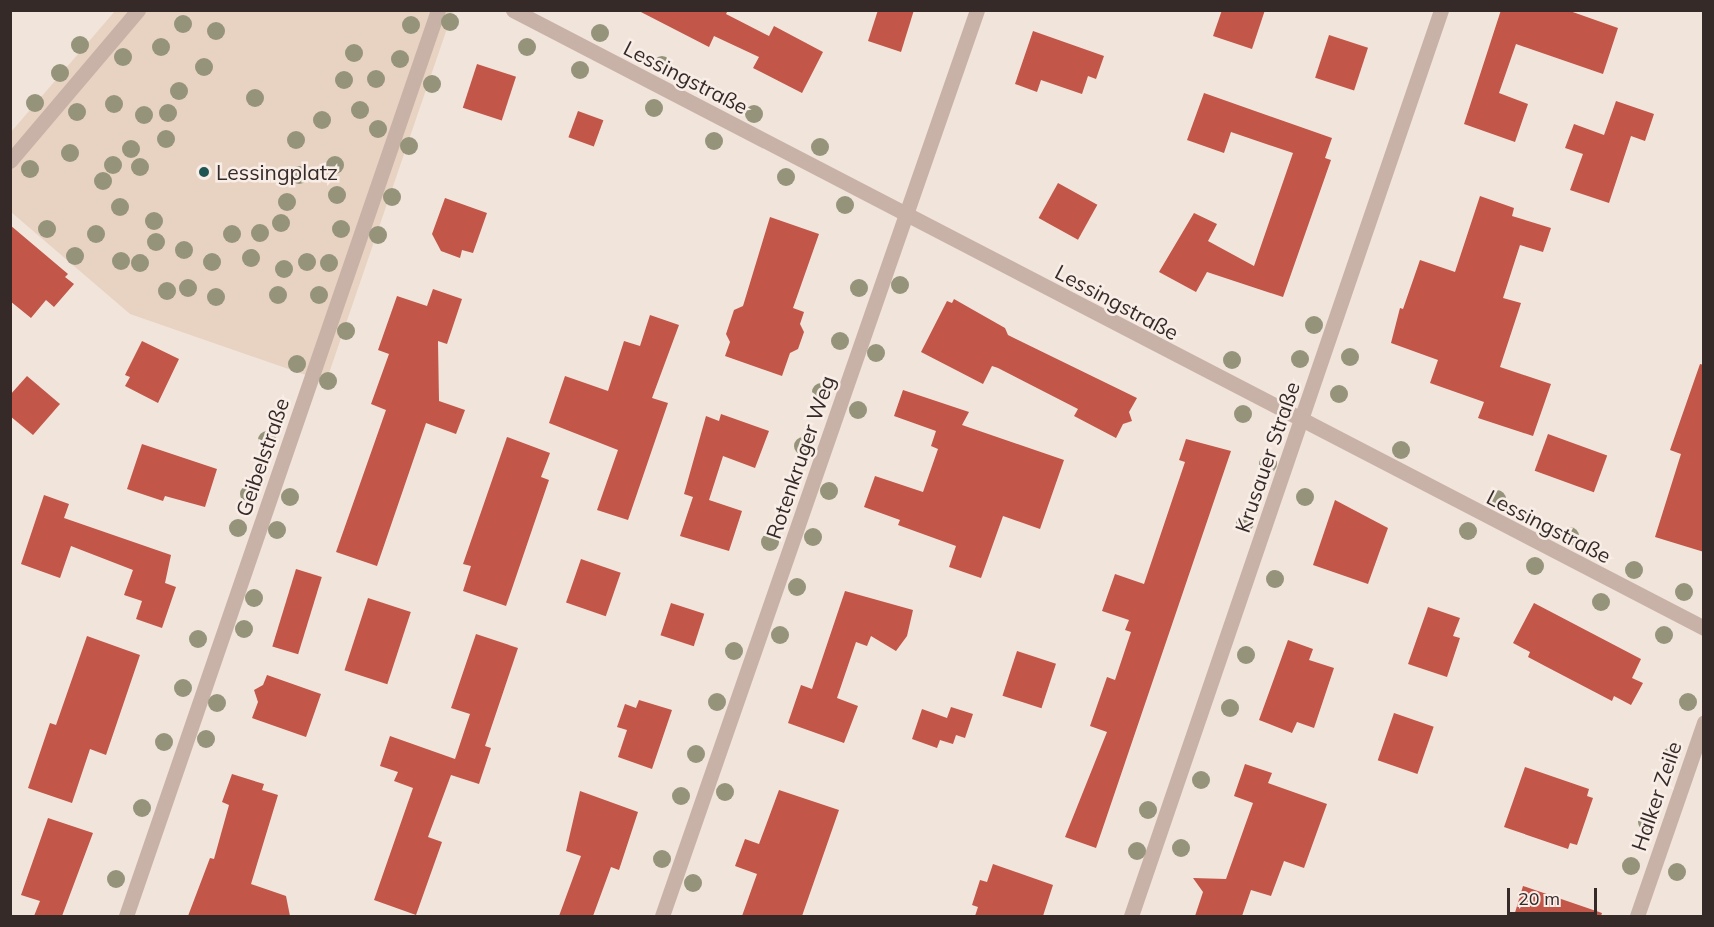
<!DOCTYPE html>
<meta charset="utf-8">
<style>
body{margin:0}
#map{position:relative;width:1714px;height:927px;overflow:hidden;background:#f1e4db;font-family:Mulish,sans-serif}
div>[style]{position:absolute}
.plaza>*{inset:0;background:#e8d3c2}
.building>*{inset:0;background:#c25648;transform-origin:0 0}
.minor>*{height:15px;margin:-7.5px;padding:0 7.5px;transform-origin:7.5px;border-radius:7.5px;background:#c8b2a7}
.trees>*{width:18px;height:18px;margin:-9px;border-radius:50%;background:#95947b}
.dots>*{width:16px;height:16px;translate:-50% -50%;box-sizing:border-box;border:3px solid #f9eee7;border-radius:50%}
span{translate:-50% -50%;white-space:nowrap;text-align:center;line-height:1.15;-webkit-text-stroke:5px #f9eee7;paint-order:stroke}
.street-label{font-size:21px;color:#352a28}
.poi-label{font-size:21px;color:#352a28}
.left{translate:0 -50%;text-align:left}
.frame{position:absolute;inset:0;border:12px solid #352a28;pointer-events:none}
.scale{position:absolute;left:1507px;top:888px;width:90px;height:27px;box-sizing:border-box;border:3px solid #352a28;border-top:0;padding-left:8px;font-size:18px;line-height:21px;white-space:nowrap;color:#352a28;-webkit-text-stroke:4px #f9eee7;paint-order:stroke}
</style>
<div id="map">
<div class="plaza">
<i style="clip-path:polygon(115px 11px,453px 11px,326px 382px,130px 314px,11px 212px,11px 132px)"></i>
</div>
<div class="building">
<i style="clip-path:polygon(637px 10px,728px 10px,726px 14px,769px 36px,774px 26px,823px 52px,802px 93px,753px 68px,759px 57px,714px 36px,709px 47px)"></i>
<i style="clip-path:polygon(878px 10px,914px 10px,901px 52px,868px 41px)"></i>
<i style="clip-path:polygon(1222px 10px,1265px 10px,1252px 49px,1213px 36px)"></i>
<i style="clip-path:polygon(1501px 10px,1567px 10px,1618px 28px,1603px 74px,1516px 44px,1499px 93px,1528px 104px,1515px 142px,1464px 124px)"></i>
<i style="clip-path:polygon(1033px 31px,1104px 56px,1096px 79px,1088px 76px,1082px 94px,1041px 80px,1037px 92px,1015px 84px)"></i>
<i style="left:1329px;top:35px;width:41px;height:45px;rotate:18deg"></i>
<i style="left:477px;top:64px;width:41px;height:46px;rotate:18deg"></i>
<i style="clip-path:polygon(1204px 93px,1332px 138px,1325px 158px,1331px 160px,1283px 297px,1207px 272px,1196px 292px,1159px 272px,1194px 213px,1217px 224px,1208px 241px,1254px 266px,1293px 153px,1231px 132px,1224px 153px,1187px 140px)"></i>
<i style="clip-path:polygon(1616px 101px,1654px 114px,1645px 141px,1631px 136px,1609px 203px,1570px 190px,1583px 154px,1565px 148px,1574px 124px,1604px 135px)"></i>
<i style="left:578px;top:111px;width:27px;height:28px;rotate:20deg"></i>
<i style="left:1058px;top:183px;width:45px;height:40px;rotate:29deg"></i>
<i style="clip-path:polygon(1480px 196px,1514px 208px,1512px 216px,1551px 228px,1543px 252px,1520px 245px,1503px 298px,1521px 303px,1500px 367px,1551px 384px,1533px 436px,1478px 418px,1484px 402px,1430px 383px,1438px 360px,1391px 343px,1400px 308px,1403px 309px,1420px 260px,1455px 272px)"></i>
<i style="clip-path:polygon(445px 198px,487px 213px,473px 253px,462px 250px,460px 258px,441px 251px,432px 234px)"></i>
<i style="clip-path:polygon(770px 217px,819px 234px,793px 308px,804px 312px,800px 324px,804px 332px,798px 349px,790px 353px,782px 376px,725px 356px,730px 342px,726px 334px,734px 310px,743px 306px)"></i>
<i style="clip-path:polygon(10px 225px,68px 274px,65px 277px,74px 284px,54px 307px,46px 300px,31px 318px,10px 301px)"></i>
<i style="clip-path:polygon(433px 289px,462px 299px,447px 344px,438px 341px,439px 401px,465px 410px,456px 434px,426px 423px,377px 566px,336px 552px,386px 410px,371px 404px,389px 354px,378px 350px,397px 296px,427px 306px)"></i>
<i style="clip-path:polygon(954px 299px,1005px 328px,1008px 335px,1137px 398px,1129px 412px,1132px 421px,1123px 424px,1116px 438px,1074px 416px,1078px 409px,998px 368px,992px 366px,983px 384px,921px 352px,947px 301px,952px 303px)"></i>
<i style="clip-path:polygon(650px 315px,679px 325px,652px 398px,668px 403px,628px 520px,597px 510px,618px 450px,549px 423px,565px 376px,608px 391px,624px 341px,640px 346px)"></i>
<i style="clip-path:polygon(142px 341px,179px 359px,158px 403px,125px 386px,130px 377px,125px 375px)"></i>
<i style="clip-path:polygon(1700px 364px,1704px 365px,1704px 552px,1655px 537px,1681px 454px,1670px 450px)"></i>
<i style="clip-path:polygon(27px 376px,60px 404px,33px 435px,10px 416px,10px 395px)"></i>
<i style="clip-path:polygon(903px 390px,969px 412px,962px 425px,1064px 460px,1040px 529px,1003px 516px,981px 578px,949px 567px,956px 546px,898px 525px,900px 520px,864px 507px,875px 476px,923px 492px,938px 449px,931px 446px,936px 431px,894px 416px)"></i>
<i style="clip-path:polygon(721px 414px,769px 431px,755px 468px,723px 456px,709px 500px,742px 511px,729px 551px,680px 536px,693px 497px,684px 494px,706px 416px,719px 421px)"></i>
<i style="left:1548px;top:434px;width:63px;height:39px;rotate:20deg"></i>
<i style="clip-path:polygon(507px 437px,550px 453px,541px 477px,549px 480px,506px 606px,463px 591px,471px 566px,463px 564px)"></i>
<i style="clip-path:polygon(1186px 439px,1231px 451px,1096px 848px,1065px 837px,1107px 732px,1090px 726px,1107px 677px,1115px 680px,1131px 632px,1125px 630px,1129px 620px,1102px 611px,1115px 574px,1144px 584px,1185px 462px,1179px 460px)"></i>
<i style="clip-path:polygon(142px 444px,217px 469px,205px 507px,165px 496px,163px 501px,127px 489px)"></i>
<i style="clip-path:polygon(44px 495px,69px 504px,64px 518px,171px 555px,165px 583px,176px 587px,162px 628px,136px 619px,142px 601px,124px 595px,133px 570px,71px 546px,60px 578px,21px 564px)"></i>
<i style="clip-path:polygon(1335px 500px,1388px 528px,1368px 584px,1313px 565px)"></i>
<i style="left:581px;top:559px;width:42px;height:46px;rotate:19deg"></i>
<i style="left:296px;top:569px;width:27px;height:81px;rotate:17deg"></i>
<i style="clip-path:polygon(845px 591px,913px 610px,907px 636px,896px 651px,871px 636px,867px 646px,856px 642px,837px 698px,858px 706px,844px 743px,788px 723px,801px 685px,812px 689px)"></i>
<i style="left:368px;top:598px;width:45px;height:76px;rotate:18deg"></i>
<i style="left:671px;top:603px;width:35px;height:34px;rotate:18deg"></i>
<i style="clip-path:polygon(1534px 603px,1641px 659px,1632px 678px,1643px 683px,1631px 705px,1614px 696px,1612px 701px,1545px 666px,1528px 657px,1530px 652px,1513px 643px)"></i>
<i style="clip-path:polygon(1428px 607px,1460px 618px,1453px 636px,1460px 638px,1447px 677px,1408px 664px)"></i>
<i style="clip-path:polygon(476px 634px,518px 648px,485px 746px,491px 748px,479px 784px,451px 775px,428px 837px,442px 842px,416px 915px,374px 900px,413px 788px,394px 781px,398px 772px,380px 766px,390px 736px,455px 759px,470px 714px,451px 708px)"></i>
<i style="clip-path:polygon(87px 636px,140px 655px,106px 755px,90px 749px,72px 803px,28px 788px,50px 723px,56px 725px)"></i>
<i style="clip-path:polygon(1288px 640px,1313px 649px,1309px 660px,1334px 668px,1314px 728px,1297px 722px,1292px 733px,1259px 720px)"></i>
<i style="left:1017px;top:651px;width:41px;height:47px;rotate:18deg"></i>
<i style="clip-path:polygon(267px 675px,321px 694px,306px 737px,252px 718px,258px 702px,254px 690px,263px 685px)"></i>
<i style="clip-path:polygon(639px 700px,672px 710px,652px 769px,618px 757px,627px 730px,617px 727px,625px 704px,636px 708px)"></i>
<i style="clip-path:polygon(951px 707px,973px 714px,965px 738px,956px 735px,953px 744px,940px 740px,937px 748px,912px 739px,922px 709px,947px 718px)"></i>
<i style="left:1394px;top:713px;width:42px;height:50px;rotate:19deg"></i>
<i style="clip-path:polygon(1245px 764px,1272px 773px,1268px 783px,1327px 804px,1304px 868px,1284px 861px,1271px 896px,1251px 890px,1242px 916px,1195px 916px,1203px 892px,1193px 878px,1226px 879px,1253px 803px,1234px 796px)"></i>
<i style="clip-path:polygon(1525px 767px,1589px 789px,1587px 796px,1593px 798px,1577px 845px,1570px 843px,1568px 849px,1504px 827px)"></i>
<i style="clip-path:polygon(232px 774px,264px 784px,262px 790px,278px 795px,251px 884px,286px 896px,290px 916px,188px 916px,210px 858px,214px 859px,229px 805px,222px 802px)"></i>
<i style="clip-path:polygon(779px 790px,839px 810px,802px 916px,742px 916px,757px 874px,735px 866px,745px 839px,759px 844px)"></i>
<i style="clip-path:polygon(580px 791px,638px 812px,619px 870px,611px 867px,593px 916px,559px 916px,581px 856px,566px 851px)"></i>
<i style="clip-path:polygon(48px 818px,93px 833px,62px 916px,34px 916px,40px 901px,21px 895px)"></i>
<i style="clip-path:polygon(993px 864px,1053px 885px,1043px 916px,975px 916px,978px 907px,972px 905px,980px 880px,987px 882px)"></i>
<i style="clip-path:polygon(1523px 886px,1602px 913px,1601px 916px,1514px 916px)"></i>
</div>
<div class="minor">
<i style="left:513px;top:10px;width:1342px;rotate:27.42deg"></i>
<i style="left:10px;top:161px;width:198px;rotate:-49.7deg"></i>
<i style="left:126px;top:916px;width:958px;rotate:-71deg"></i>
<i style="left:662px;top:916px;width:959px;rotate:-70.83deg"></i>
<i style="left:1131px;top:916px;width:958px;rotate:-71.11deg"></i>
<i style="left:1637px;top:916px;width:205px;rotate:-70.9deg"></i>
</div>
<div class="trees">
<i style="left:450px;top:22px"></i>
<i style="left:183px;top:24px"></i>
<i style="left:411px;top:25px"></i>
<i style="left:216px;top:31px"></i>
<i style="left:600px;top:33px"></i>
<i style="left:80px;top:45px"></i>
<i style="left:161px;top:47px"></i>
<i style="left:527px;top:47px"></i>
<i style="left:354px;top:53px"></i>
<i style="left:123px;top:57px"></i>
<i style="left:400px;top:59px"></i>
<i style="left:662px;top:65px"></i>
<i style="left:204px;top:67px"></i>
<i style="left:580px;top:70px"></i>
<i style="left:60px;top:73px"></i>
<i style="left:376px;top:79px"></i>
<i style="left:344px;top:80px"></i>
<i style="left:432px;top:84px"></i>
<i style="left:179px;top:91px"></i>
<i style="left:255px;top:98px"></i>
<i style="left:35px;top:103px"></i>
<i style="left:114px;top:104px"></i>
<i style="left:654px;top:108px"></i>
<i style="left:360px;top:110px"></i>
<i style="left:77px;top:112px"></i>
<i style="left:168px;top:113px"></i>
<i style="left:754px;top:114px"></i>
<i style="left:144px;top:115px"></i>
<i style="left:322px;top:120px"></i>
<i style="left:378px;top:129px"></i>
<i style="left:166px;top:139px"></i>
<i style="left:296px;top:140px"></i>
<i style="left:714px;top:141px"></i>
<i style="left:409px;top:146px"></i>
<i style="left:820px;top:147px"></i>
<i style="left:131px;top:149px"></i>
<i style="left:70px;top:153px"></i>
<i style="left:113px;top:165px"></i>
<i style="left:335px;top:165px"></i>
<i style="left:140px;top:167px"></i>
<i style="left:30px;top:169px"></i>
<i style="left:299px;top:175px"></i>
<i style="left:786px;top:177px"></i>
<i style="left:103px;top:181px"></i>
<i style="left:337px;top:195px"></i>
<i style="left:392px;top:197px"></i>
<i style="left:287px;top:202px"></i>
<i style="left:845px;top:205px"></i>
<i style="left:120px;top:207px"></i>
<i style="left:154px;top:221px"></i>
<i style="left:281px;top:223px"></i>
<i style="left:47px;top:229px"></i>
<i style="left:341px;top:229px"></i>
<i style="left:260px;top:233px"></i>
<i style="left:96px;top:234px"></i>
<i style="left:232px;top:234px"></i>
<i style="left:378px;top:235px"></i>
<i style="left:156px;top:242px"></i>
<i style="left:184px;top:250px"></i>
<i style="left:75px;top:256px"></i>
<i style="left:251px;top:258px"></i>
<i style="left:121px;top:261px"></i>
<i style="left:212px;top:262px"></i>
<i style="left:307px;top:262px"></i>
<i style="left:140px;top:263px"></i>
<i style="left:329px;top:263px"></i>
<i style="left:284px;top:269px"></i>
<i style="left:900px;top:285px"></i>
<i style="left:188px;top:288px"></i>
<i style="left:859px;top:288px"></i>
<i style="left:167px;top:291px"></i>
<i style="left:278px;top:295px"></i>
<i style="left:319px;top:295px"></i>
<i style="left:216px;top:297px"></i>
<i style="left:1314px;top:325px"></i>
<i style="left:346px;top:331px"></i>
<i style="left:840px;top:341px"></i>
<i style="left:876px;top:353px"></i>
<i style="left:1350px;top:357px"></i>
<i style="left:1300px;top:359px"></i>
<i style="left:1232px;top:360px"></i>
<i style="left:297px;top:364px"></i>
<i style="left:328px;top:381px"></i>
<i style="left:821px;top:392px"></i>
<i style="left:1339px;top:394px"></i>
<i style="left:858px;top:410px"></i>
<i style="left:1243px;top:414px"></i>
<i style="left:267px;top:440px"></i>
<i style="left:803px;top:446px"></i>
<i style="left:1401px;top:450px"></i>
<i style="left:1268px;top:464px"></i>
<i style="left:829px;top:491px"></i>
<i style="left:249px;top:494px"></i>
<i style="left:290px;top:497px"></i>
<i style="left:1305px;top:497px"></i>
<i style="left:1497px;top:499px"></i>
<i style="left:1245px;top:523px"></i>
<i style="left:238px;top:528px"></i>
<i style="left:277px;top:530px"></i>
<i style="left:1468px;top:531px"></i>
<i style="left:1570px;top:536px"></i>
<i style="left:813px;top:537px"></i>
<i style="left:770px;top:542px"></i>
<i style="left:1535px;top:566px"></i>
<i style="left:1634px;top:570px"></i>
<i style="left:1275px;top:579px"></i>
<i style="left:797px;top:587px"></i>
<i style="left:1684px;top:592px"></i>
<i style="left:254px;top:598px"></i>
<i style="left:1601px;top:602px"></i>
<i style="left:244px;top:629px"></i>
<i style="left:780px;top:635px"></i>
<i style="left:1664px;top:635px"></i>
<i style="left:198px;top:639px"></i>
<i style="left:734px;top:651px"></i>
<i style="left:1246px;top:655px"></i>
<i style="left:183px;top:688px"></i>
<i style="left:717px;top:702px"></i>
<i style="left:1688px;top:702px"></i>
<i style="left:217px;top:703px"></i>
<i style="left:1230px;top:708px"></i>
<i style="left:206px;top:739px"></i>
<i style="left:164px;top:742px"></i>
<i style="left:696px;top:754px"></i>
<i style="left:1671px;top:756px"></i>
<i style="left:1201px;top:780px"></i>
<i style="left:725px;top:792px"></i>
<i style="left:681px;top:796px"></i>
<i style="left:142px;top:808px"></i>
<i style="left:1148px;top:810px"></i>
<i style="left:1647px;top:822px"></i>
<i style="left:1181px;top:848px"></i>
<i style="left:1137px;top:851px"></i>
<i style="left:662px;top:859px"></i>
<i style="left:1631px;top:866px"></i>
<i style="left:1677px;top:872px"></i>
<i style="left:116px;top:879px"></i>
<i style="left:693px;top:883px"></i>
</div>
<div class="dots">
<i style="left:204px;top:172px;background:#1f5552"></i>
</div>
<div class="street-label">
<span style="left:686px;top:77px;rotate:27deg">Lessingstraße</span>
<span style="left:1117px;top:302px;rotate:28deg">Lessingstraße</span>
<span style="left:262px;top:457px;rotate:-71deg">Geibelstraße</span>
<span style="left:800px;top:457px;rotate:-71deg">Rotenkruger Weg</span>
<span style="left:1267px;top:457px;rotate:-71deg">Krusauer Straße</span>
<span style="left:1549px;top:526px;rotate:27deg">Lessingstraße</span>
<span style="left:1656px;top:796px;rotate:-71deg">Halker Zeile</span>
</div>
<div class="poi-label">
<span class="left" style="left:216px;top:172px">Lessingplatz</span>
</div>
<div class="frame"></div>
<div class="scale">20 m</div>
</div>
